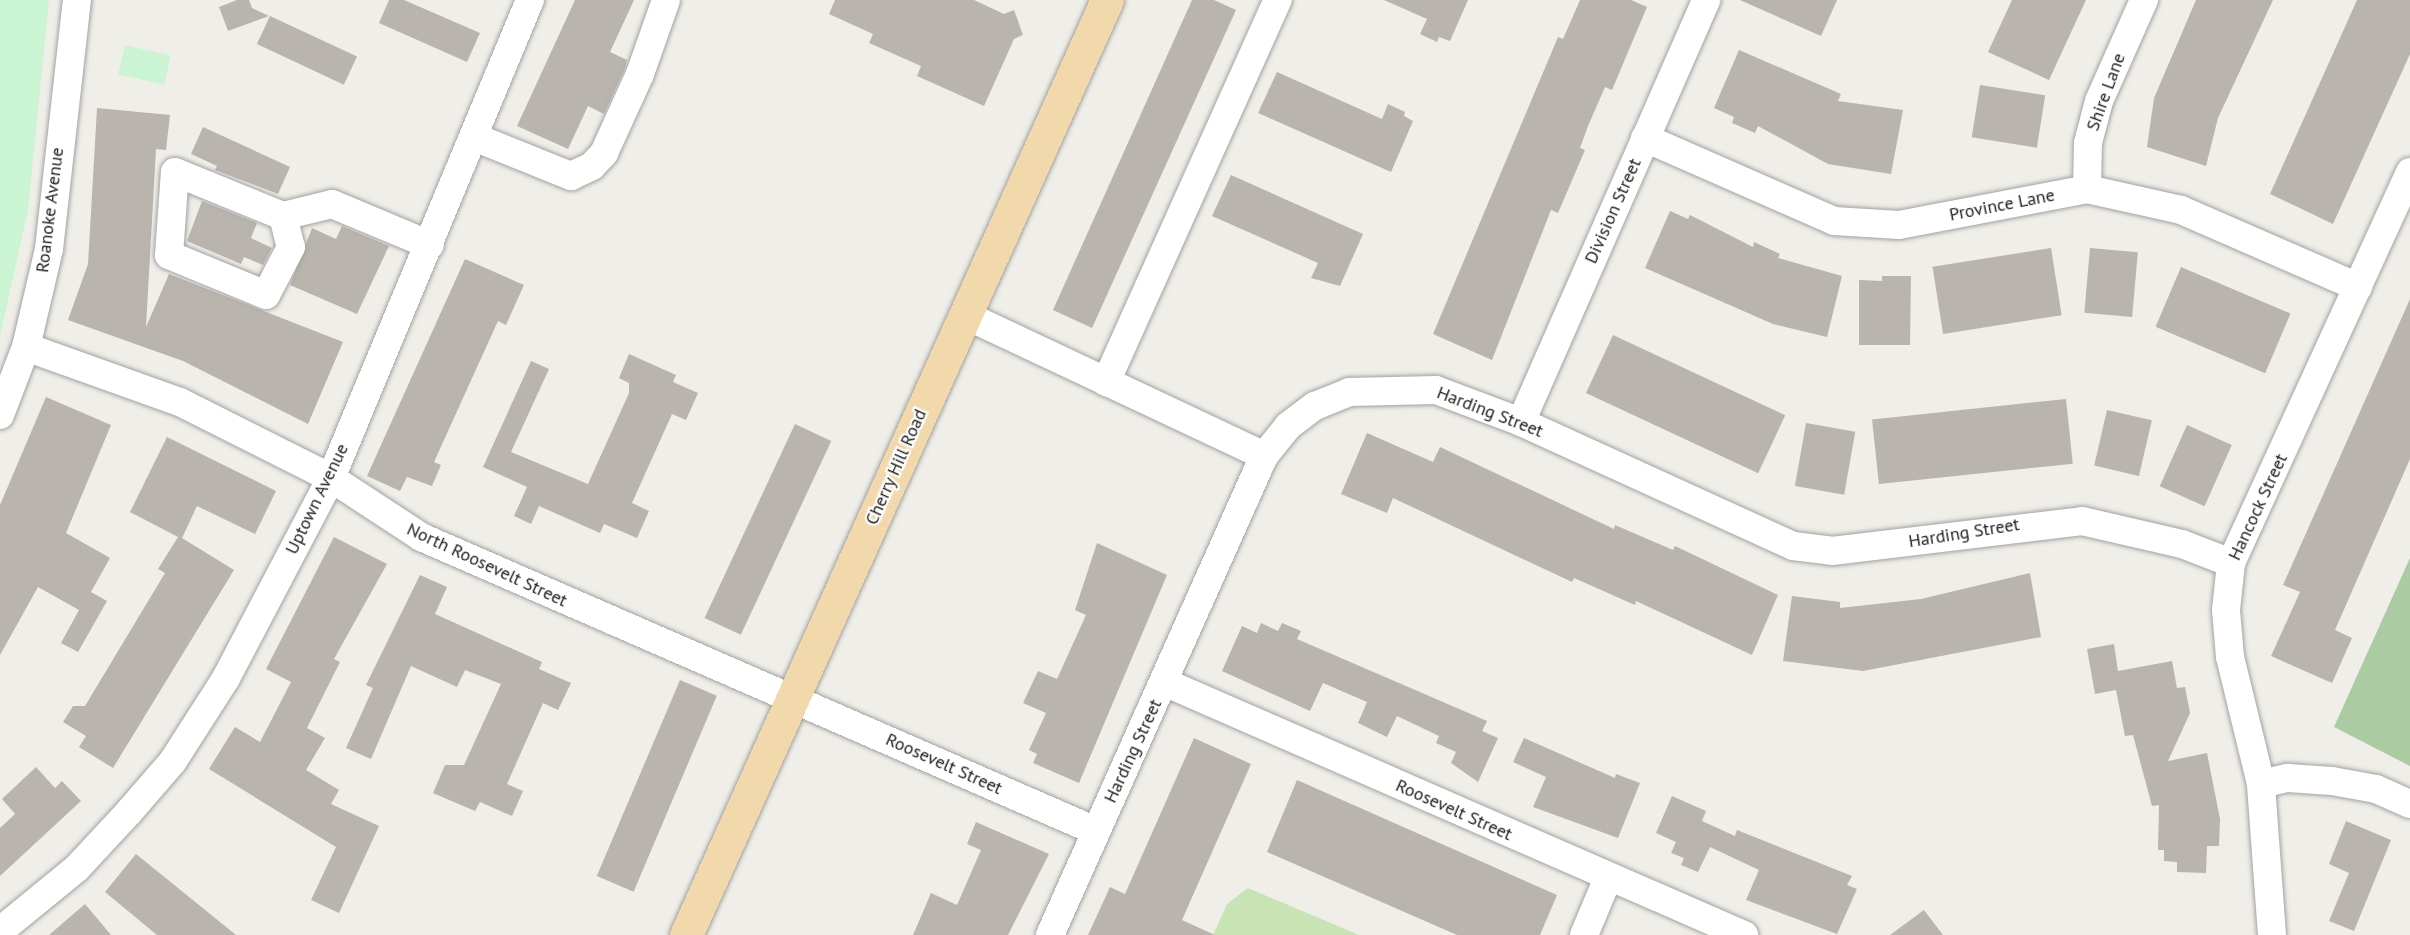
<!DOCTYPE html>
<style>
body{margin:0}
#map{position:relative;width:2410px;height:935px;overflow:hidden;background:#f0eee8;font-family:"PT Sans",sans-serif}
div>[style]{position:absolute}
.grass>*{inset:0;background:#c8e4b5}
.forest>*{inset:0;background:#abcba2}
.park>*{inset:0;background:#cbf4d2;transform-origin:0 0}
.building>*{inset:0;background:#b9b4ae;transform-origin:0 0}
.roads{filter:drop-shadow(0 0 2px #a2a2a2) drop-shadow(0 0 2px #a2a2a2)}
.minor>*{height:28px;margin:-14px;padding:0 14px;transform-origin:14px;border-radius:14px;background:#fff}
.major>*{height:33px;margin:-16.5px;padding:0 16.5px;transform-origin:16.5px;border-radius:16.5px;background:#f2d9ab}
span{translate:-50% -50%;white-space:nowrap;text-align:center;line-height:1.15;-webkit-text-stroke:4.5px #fff;paint-order:stroke}
.street-label{font-size:18px;color:#212121}
</style>
<div id="map">
<div class="grass">
<i style="clip-path:polygon(1248px 888px,1359px 935px,1213px 935px,1227px 904px)"></i>
</div>
<div class="forest">
<i style="clip-path:polygon(2410px 558px,2410px 766px,2334px 727px)"></i>
</div>
<div class="park">
<i style="clip-path:polygon(0 0,49px 0,28px 210px,0 336px)"></i>
<i style="left:125px;top:45px;width:47px;height:30px;rotate:13deg"></i>
</div>
<div class="building">
<i style="clip-path:polygon(237px 0,249px 0,252px 8px,269px 16px,228px 31px,219px 7px)"></i>
<i style="clip-path:polygon(389px 0,404px 0,480px 33px,467px 62px,379px 23px)"></i>
<i style="clip-path:polygon(575px 0,634px 0,610px 52px,627px 60px,625px 68px,604px 114px,588px 106px,568px 149px,517px 126px)"></i>
<i style="clip-path:polygon(835px 0,974px 0,1004px 14px,1014px 10px,1023px 35px,1014px 39px,984px 106px,917px 76px,921px 66px,869px 43px,873px 34px,829px 14px)"></i>
<i style="clip-path:polygon(1192px 0,1214px 0,1236px 10px,1092px 328px,1053px 310px)"></i>
<i style="clip-path:polygon(1384px 0,1468px 0,1450px 41px,1439px 37px,1437px 42px,1420px 34px,1427px 19px)"></i>
<i style="clip-path:polygon(1580px 0,1631px 0,1647px 7px,1612px 90px,1605px 87px,1588px 126px,1580px 148px,1585px 150px,1558px 213px,1551px 210px,1492px 360px,1433px 334px,1558px 37px,1563px 39px)"></i>
<i style="clip-path:polygon(1740px 0,1837px 0,1821px 36px)"></i>
<i style="clip-path:polygon(2012px 0,2086px 0,2049px 80px,1988px 52px)"></i>
<i style="clip-path:polygon(2196px 0,2273px 0,2218px 118px,2206px 166px,2147px 147px,2154px 98px)"></i>
<i style="clip-path:polygon(2357px 0,2410px 0,2410px 54px,2333px 224px,2270px 194px)"></i>
<i style="left:270px;top:16px;width:96px;height:31px;rotate:25deg"></i>
<i style="clip-path:polygon(1739px 50px,1841px 94px,1838px 101px,1903px 110px,1891px 174px,1828px 164px,1758px 126px,1755px 133px,1732px 123px,1734px 117px,1714px 108px)"></i>
<i style="clip-path:polygon(1277px 72px,1382px 119px,1388px 104px,1405px 112px,1404px 116px,1413px 121px,1391px 172px,1258px 113px)"></i>
<i style="left:1980px;top:85px;width:66px;height:53px;rotate:9deg"></i>
<i style="clip-path:polygon(97px 108px,170px 115px,166px 150px,156px 149px,146px 327px,169px 274px,343px 342px,308px 424px,183px 361px,68px 320px,88px 264px)"></i>
<i style="clip-path:polygon(203px 127px,290px 167px,278px 194px,215px 170px,217px 166px,191px 154px)"></i>
<i style="clip-path:polygon(1231px 175px,1363px 234px,1340px 286px,1311px 278px,1318px 263px,1212px 216px)"></i>
<i style="clip-path:polygon(202px 201px,257px 223px,251px 238px,272px 248px,263px 265px,244px 257px,241px 264px,187px 241px)"></i>
<i style="clip-path:polygon(1670px 211px,1688px 219px,1690px 215px,1753px 247px,1754px 242px,1780px 254px,1778px 258px,1842px 276px,1827px 337px,1773px 324px,1645px 268px)"></i>
<i style="clip-path:polygon(342px 226px,389px 246px,357px 314px,290px 285px,312px 228px,336px 239px)"></i>
<i style="left:2051px;top:248px;width:68px;height:120px;rotate:81deg"></i>
<i style="left:2090px;top:248px;width:48px;height:65px;rotate:5deg"></i>
<i style="clip-path:polygon(465px 259px,524px 285px,506px 325px,498px 321px,434px 462px,441px 465px,432px 486px,407px 477px,400px 491px,367px 476px)"></i>
<i style="left:2181px;top:267px;width:119px;height:65px;rotate:23deg"></i>
<i style="clip-path:polygon(1882px 276px,1911px 276px,1910px 345px,1859px 345px,1859px 280px,1882px 281px)"></i>
<i style="clip-path:polygon(2410px 299px,2410px 459px,2335px 630px,2352px 638px,2332px 683px,2271px 656px,2300px 592px,2283px 585px)"></i>
<i style="left:1613px;top:335px;width:190px;height:64px;rotate:25deg"></i>
<i style="clip-path:polygon(629px 354px,676px 375px,673px 382px,698px 393px,686px 420px,672px 414px,632px 503px,649px 511px,637px 538px,604px 524px,600px 533px,539px 506px,531px 524px,514px 516px,527px 487px,483px 467px,531px 361px,549px 369px,511px 452px,588px 484px,629px 393px,629px 383px,619px 378px)"></i>
<i style="clip-path:polygon(46px 397px,111px 425px,66px 533px,110px 558px,91px 592px,107px 601px,78px 652px,61px 643px,79px 610px,38px 587px,0 655px,0 505px)"></i>
<i style="left:2066px;top:399px;width:65px;height:195px;rotate:84deg"></i>
<i style="left:2107px;top:410px;width:46px;height:57px;rotate:13deg"></i>
<i style="left:1806px;top:423px;width:50px;height:64px;rotate:10deg"></i>
<i style="left:795px;top:424px;width:40px;height:214px;rotate:25deg"></i>
<i style="left:2187px;top:425px;width:49px;height:67px;rotate:24deg"></i>
<i style="clip-path:polygon(1367px 433px,1433px 462px,1440px 447px,1614px 529px,1615px 525px,1673px 550px,1675px 546px,1778px 595px,1752px 655px,1636px 601px,1635px 605px,1574px 578px,1572px 582px,1393px 498px,1387px 513px,1341px 494px)"></i>
<i style="clip-path:polygon(167px 437px,276px 491px,255px 534px,197px 506px,182px 538px,234px 570px,113px 768px,79px 747px,86px 736px,63px 722px,73px 706px,85px 706px,165px 573px,158px 569px,178px 537px,130px 512px)"></i>
<i style="clip-path:polygon(334px 537px,387px 564px,334px 659px,340px 662px,307px 728px,325px 738px,306px 770px,339px 790px,331px 804px,379px 826px,339px 913px,311px 900px,336px 847px,209px 769px,235px 727px,260px 742px,291px 682px,266px 669px)"></i>
<i style="clip-path:polygon(1097px 543px,1167px 575px,1079px 783px,1033px 763px,1037px 754px,1029px 750px,1046px 713px,1023px 703px,1038px 671px,1057px 679px,1086px 615px,1075px 610px)"></i>
<i style="clip-path:polygon(2030px 573px,2041px 637px,1863px 671px,1783px 661px,1792px 596px,1840px 602px,1840px 608px,1921px 599px)"></i>
<i style="clip-path:polygon(420px 575px,447px 587px,435px 614px,542px 662px,539px 669px,571px 683px,558px 710px,543px 703px,507px 784px,523px 791px,512px 816px,480px 802px,475px 811px,433px 793px,445px 765px,464px 765px,501px 684px,465px 670px,457px 687px,411px 666px,371px 759px,346px 748px,373px 688px,366px 685px)"></i>
<i style="clip-path:polygon(1261px 623px,1278px 631px,1282px 623px,1301px 631px,1297px 639px,1487px 721px,1482px 731px,1498px 738px,1478px 782px,1451px 763px,1456px 752px,1436px 743px,1439px 736px,1397px 716px,1387px 737px,1358px 723px,1367px 702px,1323px 683px,1310px 711px,1222px 671px,1242px 626px,1257px 633px)"></i>
<i style="clip-path:polygon(2114px 644px,2118px 671px,2172px 661px,2177px 688px,2185px 687px,2190px 713px,2168px 761px,2207px 753px,2220px 819px,2219px 846px,2207px 846px,2206px 873px,2177px 872px,2177px 862px,2164px 861px,2164px 850px,2158px 850px,2159px 805px,2152px 806px,2133px 735px,2125px 736px,2116px 690px,2095px 694px,2087px 649px)"></i>
<i style="left:680px;top:680px;width:40px;height:213px;rotate:23deg"></i>
<i style="clip-path:polygon(1194px 738px,1251px 764px,1182px 920px,1215px 935px,1088px 935px,1110px 887px,1125px 894px)"></i>
<i style="clip-path:polygon(1524px 738px,1615px 778px,1616px 774px,1640px 783px,1618px 838px,1533px 807px,1546px 777px,1513px 762px)"></i>
<i style="clip-path:polygon(36px 767px,55px 788px,62px 781px,81px 801px,0 876px,0 828px,15px 814px,2px 799px)"></i>
<i style="clip-path:polygon(1297px 780px,1557px 895px,1540px 935px,1457px 935px,1267px 852px)"></i>
<i style="clip-path:polygon(1672px 796px,1706px 811px,1702px 821px,1735px 836px,1737px 830px,1852px 876px,1847px 885px,1857px 889px,1837px 934px,1746px 900px,1759px 870px,1710px 847px,1698px 872px,1681px 865px,1684px 858px,1671px 853px,1676px 842px,1656px 833px)"></i>
<i style="clip-path:polygon(2346px 821px,2391px 840px,2354px 931px,2329px 921px,2349px 873px,2329px 864px)"></i>
<i style="clip-path:polygon(976px 822px,1049px 854px,1008px 935px,913px 935px,931px 893px,957px 905px,981px 850px,967px 844px)"></i>
<i style="clip-path:polygon(136px 854px,236px 935px,157px 935px,105px 892px)"></i>
<i style="clip-path:polygon(85px 904px,111px 935px,49px 935px)"></i>
<i style="clip-path:polygon(1924px 910px,1943px 935px,1890px 935px)"></i>
</div>
<div class="roads">
<div class="minor">
<i style="left:474px;top:137px;width:105px;rotate:21.9deg"></i>
<i style="left:571px;top:176px;width:23px;rotate:-25deg"></i>
<i style="left:592px;top:166px;width:18px;rotate:-47deg"></i>
<i style="left:604px;top:153px;width:87px;rotate:-65.5deg"></i>
<i style="left:640px;top:74px;width:78px;rotate:-70.6deg"></i>
<i style="left:1645px;top:138px;width:206px;rotate:23.7deg"></i>
<i style="left:1834px;top:221px;width:65px;rotate:3.5deg"></i>
<i style="left:1899px;top:225px;width:191px;rotate:-10.8deg"></i>
<i style="left:2087px;top:189px;width:96px;rotate:12.6deg"></i>
<i style="left:2181px;top:210px;width:193px;rotate:23.5deg"></i>
<i style="left:2087px;top:189px;width:46px;rotate:-88.8deg"></i>
<i style="left:2088px;top:143px;width:43px;rotate:-75.3deg"></i>
<i style="left:2099px;top:101px;width:111px;rotate:-66deg"></i>
<i style="left:283px;top:216px;width:32px;rotate:76deg"></i>
<i style="left:291px;top:247px;width:54px;rotate:117.5deg"></i>
<i style="left:266px;top:295px;width:105px;rotate:-157.6deg"></i>
<i style="left:169px;top:255px;width:83px;rotate:-85.9deg"></i>
<i style="left:175px;top:172px;width:117px;rotate:22.2deg"></i>
<i style="left:283px;top:216px;width:50px;rotate:-13.8deg"></i>
<i style="left:332px;top:204px;width:106px;rotate:22.7deg"></i>
<i style="left:965px;top:315px;width:331px;rotate:25.2deg"></i>
<i style="left:26px;top:347px;width:164px;rotate:19.7deg"></i>
<i style="left:180px;top:402px;width:169px;rotate:26.7deg"></i>
<i style="left:331px;top:478px;width:108px;rotate:33.2deg"></i>
<i style="left:421px;top:537px;width:736px;rotate:23.54deg"></i>
<i style="left:1106px;top:382px;width:419px;rotate:-65.8deg"></i>
<i style="left:0;top:415px;width:73px;rotate:-69.1deg"></i>
<i style="left:26px;top:347px;width:101px;rotate:-76.8deg"></i>
<i style="left:49px;top:249px;width:251px;rotate:-83.6deg"></i>
<i style="left:1521px;top:422px;width:461px;rotate:-66.3deg"></i>
<i style="left:1164px;top:682px;width:633px;rotate:23.57deg"></i>
<i style="left:2261px;top:784px;width:28px;rotate:-13deg"></i>
<i style="left:2288px;top:778px;width:44px;rotate:3.9deg"></i>
<i style="left:2332px;top:781px;width:45px;rotate:10.3deg"></i>
<i style="left:2376px;top:789px;width:37px;rotate:24deg"></i>
<i style="left:0;top:931px;width:99px;rotate:-39.3deg"></i>
<i style="left:77px;top:868px;width:76px;rotate:-47.1deg"></i>
<i style="left:129px;top:812px;width:67px;rotate:-49.2deg"></i>
<i style="left:173px;top:761px;width:98px;rotate:-57.4deg"></i>
<i style="left:226px;top:678px;width:226px;rotate:-62.3deg"></i>
<i style="left:331px;top:478px;width:518px;rotate:-67.4deg"></i>
<i style="left:1050px;top:935px;width:525px;rotate:-65.93deg"></i>
<i style="left:1264px;top:456px;width:38px;rotate:-51deg"></i>
<i style="left:1288px;top:426px;width:34px;rotate:-37deg"></i>
<i style="left:1315px;top:406px;width:37px;rotate:-22deg"></i>
<i style="left:1349px;top:392px;width:87px;rotate:-1.3deg"></i>
<i style="left:1436px;top:390px;width:91px;rotate:20.6deg"></i>
<i style="left:1521px;top:422px;width:299px;rotate:24.5deg"></i>
<i style="left:1793px;top:546px;width:39px;rotate:7deg"></i>
<i style="left:1832px;top:551px;width:252px;rotate:-6.8deg"></i>
<i style="left:2082px;top:521px;width:103px;rotate:13deg"></i>
<i style="left:2182px;top:544px;width:53px;rotate:21.2deg"></i>
<i style="left:1584px;top:935px;width:62px;rotate:-67.2deg"></i>
<i style="left:2272px;top:935px;width:151px;rotate:-94.2deg"></i>
<i style="left:2261px;top:784px;width:131px;rotate:-103.7deg"></i>
<i style="left:2230px;top:657px;width:47px;rotate:-94.9deg"></i>
<i style="left:2226px;top:610px;width:47px;rotate:-83.9deg"></i>
<i style="left:2231px;top:563px;width:430px;rotate:-65.4deg"></i>
</div>
<div class="major">
<i style="left:686px;top:935px;width:1025px;rotate:-65.76deg"></i>
</div>
</div>
<div class="street-label">
<span style="left:2106px;top:92px;rotate:-70deg">Shire Lane</span>
<span style="left:2002px;top:205px;rotate:-11deg">Province Lane</span>
<span style="left:50px;top:210px;rotate:-83deg">Roanoke Avenue</span>
<span style="left:1613px;top:211px;rotate:-66deg">Division Street</span>
<span style="left:1490px;top:412px;rotate:21deg">Harding Street</span>
<span style="left:896px;top:467px;rotate:-66deg">Cherry Hill Road</span>
<span style="left:317px;top:499px;rotate:-64deg">Uptown Avenue</span>
<span style="left:2258px;top:507px;rotate:-65deg">Hancock Street</span>
<span style="left:1964px;top:533px;rotate:-9deg">Harding Street</span>
<span style="left:487px;top:565px;rotate:25deg">North Roosevelt Street</span>
<span style="left:1133px;top:751px;rotate:-65deg">Harding Street</span>
<span style="left:944px;top:764px;rotate:24deg">Roosevelt Street</span>
<span style="left:1454px;top:810px;rotate:24deg">Roosevelt Street</span>
</div>
</div>
